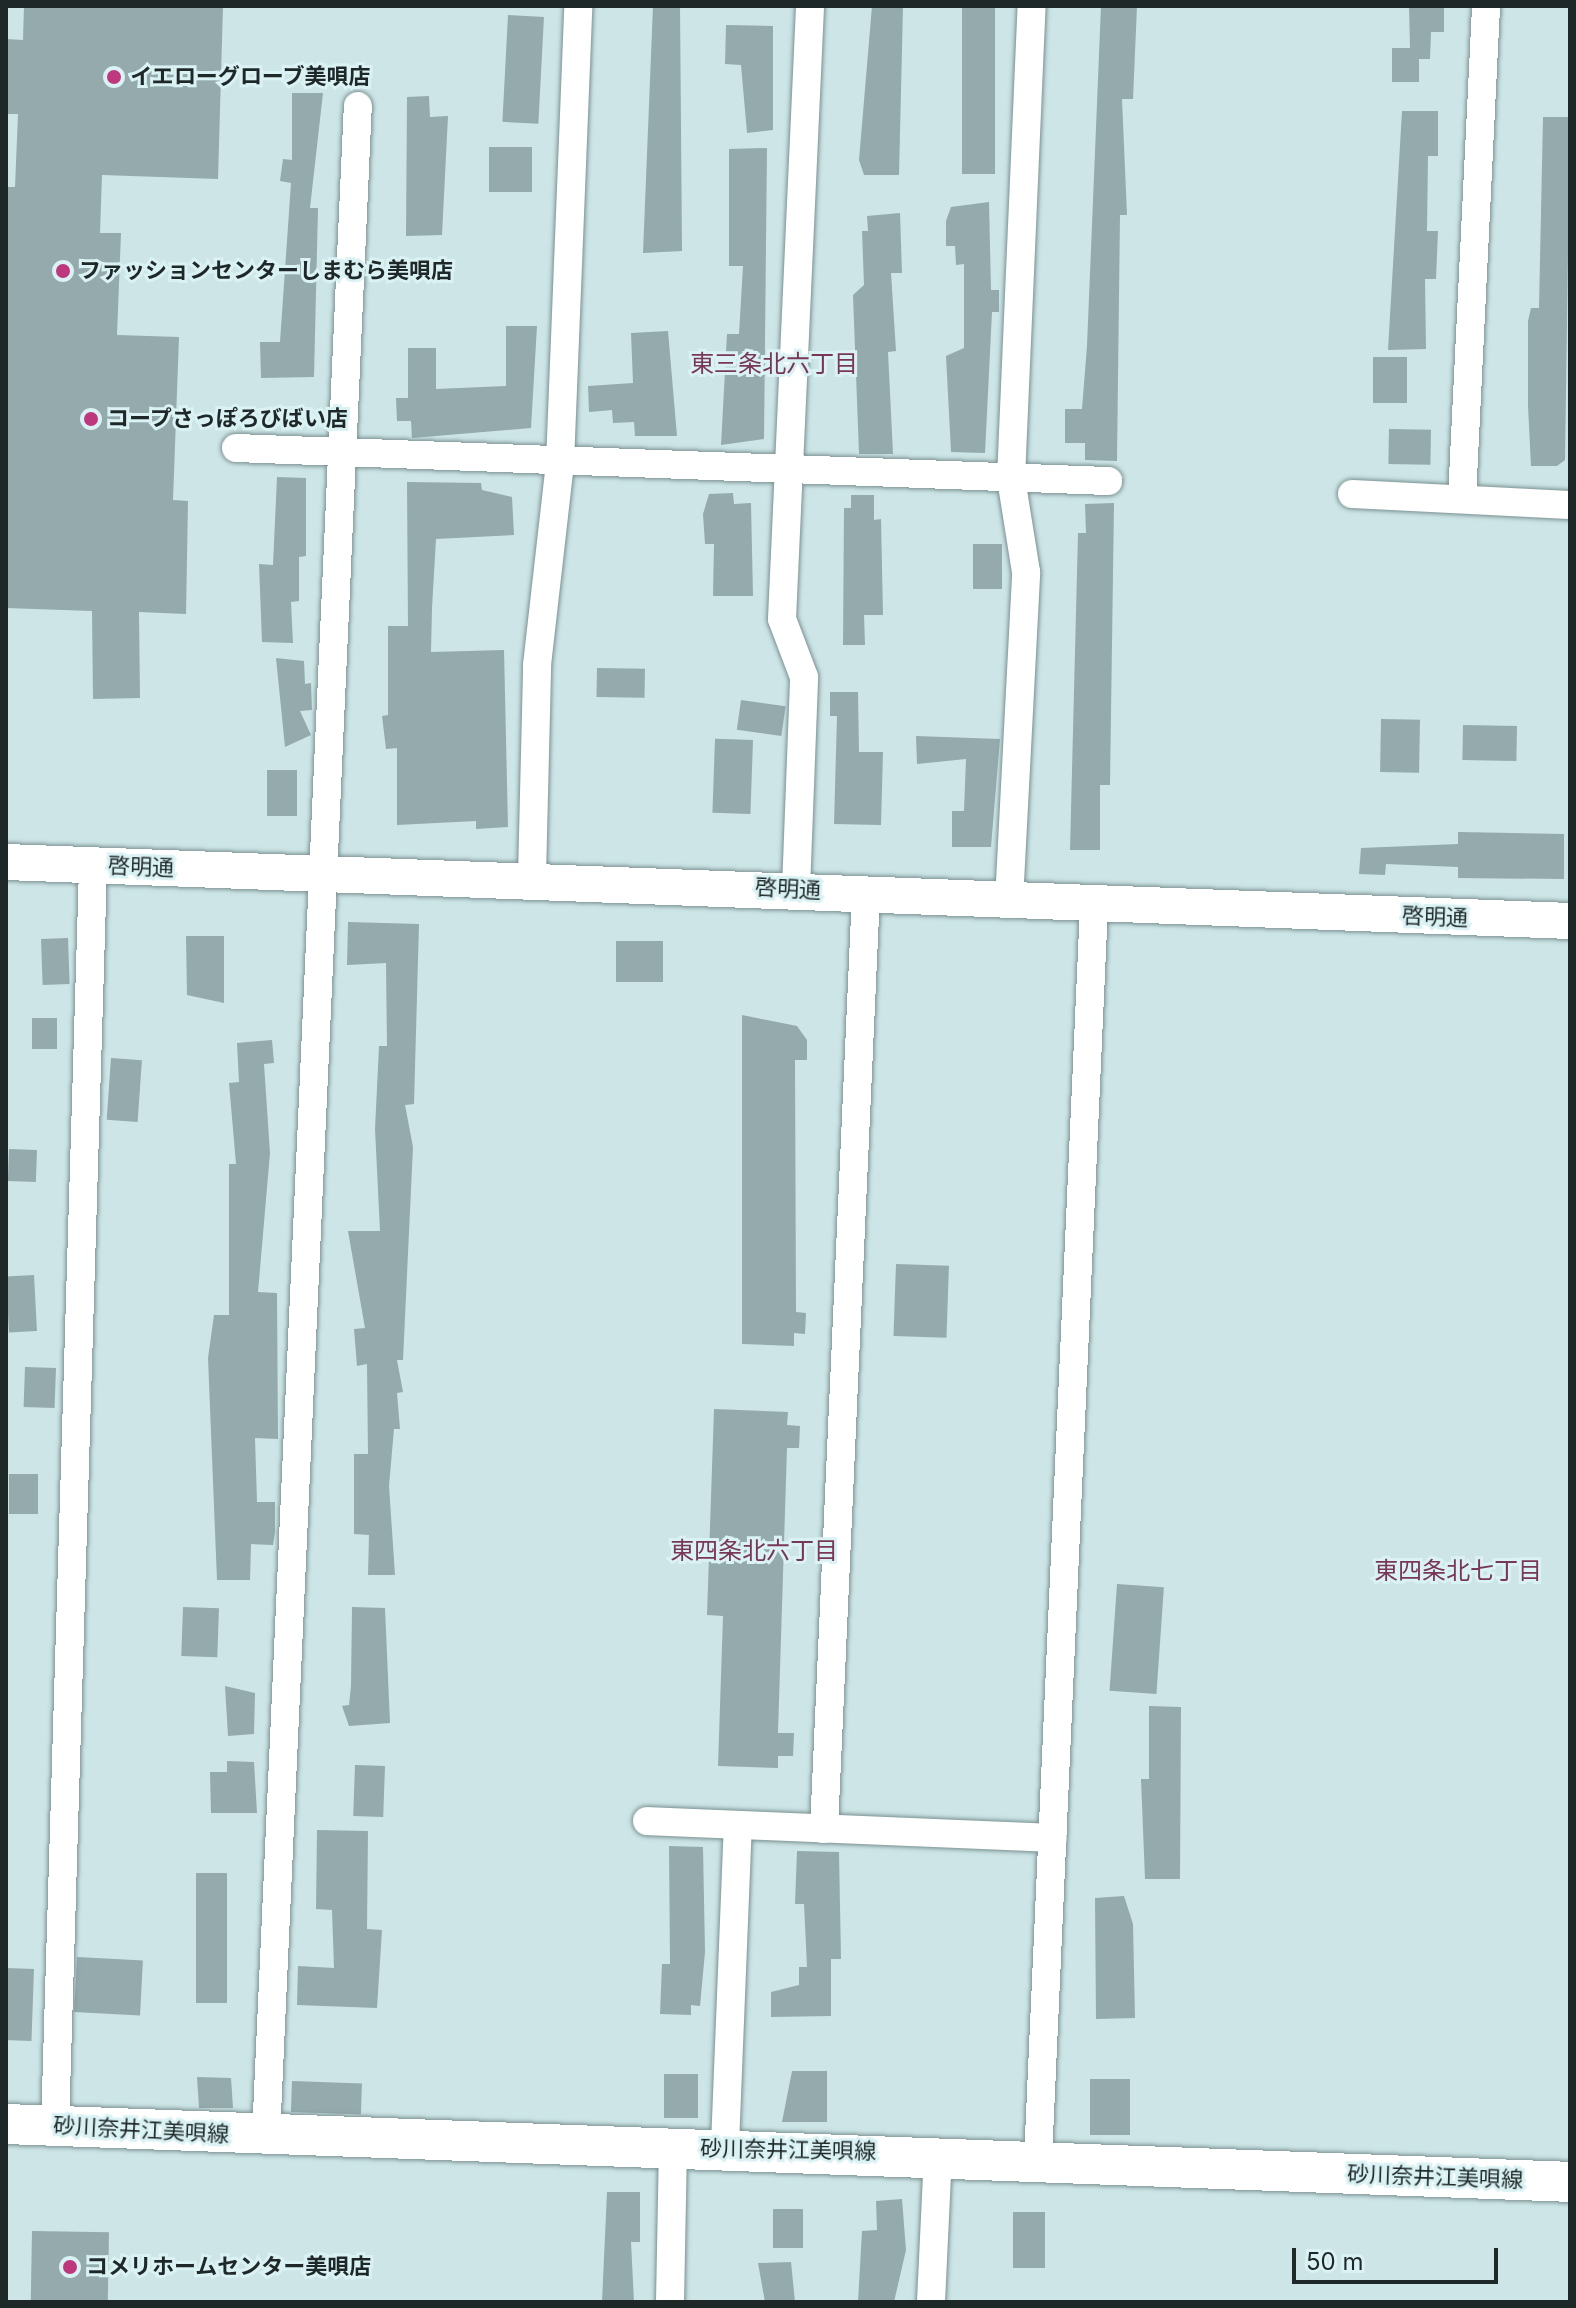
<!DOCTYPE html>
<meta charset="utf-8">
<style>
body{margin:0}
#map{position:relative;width:1576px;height:2308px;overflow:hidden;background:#cde5e6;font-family:Inter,"Noto Sans JP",sans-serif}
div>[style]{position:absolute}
.building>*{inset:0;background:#94aaac;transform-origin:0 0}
.roads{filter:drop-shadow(0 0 2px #7b9192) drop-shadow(0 0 2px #7b9192)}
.minor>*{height:28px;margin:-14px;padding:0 14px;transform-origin:14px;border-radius:14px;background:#fff}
.tertiary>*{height:36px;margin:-18px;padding:0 18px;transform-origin:18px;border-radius:18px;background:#fff}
.secondary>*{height:40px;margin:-20px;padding:0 20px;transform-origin:20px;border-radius:20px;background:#fff}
.dots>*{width:22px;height:22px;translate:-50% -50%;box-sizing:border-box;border:4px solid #daf2f4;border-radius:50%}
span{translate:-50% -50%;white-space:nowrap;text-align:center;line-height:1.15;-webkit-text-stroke:6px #daf2f4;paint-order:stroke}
.poi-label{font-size:22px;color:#1f2828;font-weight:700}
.left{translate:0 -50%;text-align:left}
.street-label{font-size:22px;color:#1f2828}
.neighbourhood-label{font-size:24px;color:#793756}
.frame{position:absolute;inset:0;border:8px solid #1f2828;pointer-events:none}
.scale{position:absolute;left:1292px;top:2248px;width:206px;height:36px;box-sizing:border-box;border:4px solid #1f2828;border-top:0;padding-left:10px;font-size:24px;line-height:28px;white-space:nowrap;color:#1f2828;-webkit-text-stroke:6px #daf2f4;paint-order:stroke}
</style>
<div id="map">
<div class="building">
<i style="clip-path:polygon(24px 6px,223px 6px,218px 179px,102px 175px,100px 233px,121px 233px,117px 335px,179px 337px,173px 500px,188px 501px,186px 614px,139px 612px,140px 698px,93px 699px,92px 611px,6px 608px,6px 187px,15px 187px,18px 114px,6px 114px,6px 39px,23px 40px)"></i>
<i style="clip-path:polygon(653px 6px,680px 6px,682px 251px,643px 253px)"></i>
<i style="clip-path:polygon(872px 6px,903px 6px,899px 175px,864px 175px,859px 160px)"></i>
<i style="left:962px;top:6px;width:33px;height:168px"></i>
<i style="clip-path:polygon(1101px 6px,1137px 6px,1133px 99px,1122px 99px,1127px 215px,1120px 215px,1117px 461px,1085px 460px,1085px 443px,1065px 443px,1065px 409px,1082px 409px,1087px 346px)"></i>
<i style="clip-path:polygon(1409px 6px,1444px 6px,1444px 32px,1431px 32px,1430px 59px,1419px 59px,1419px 82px,1392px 82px,1392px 48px,1410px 48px)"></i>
<i style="left:508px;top:15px;width:36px;height:107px;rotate:3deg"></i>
<i style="clip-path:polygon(726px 25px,773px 26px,773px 130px,747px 133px,741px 65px,725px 64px)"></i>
<i style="clip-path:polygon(292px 93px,323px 93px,310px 208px,318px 208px,314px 377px,261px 378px,260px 342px,280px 342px,291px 183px,280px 181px,283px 159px,292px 160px)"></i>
<i style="clip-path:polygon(429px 96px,430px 117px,448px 116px,442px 235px,406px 236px,407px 97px)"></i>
<i style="clip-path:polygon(1402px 111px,1438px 111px,1438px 156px,1428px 156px,1427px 231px,1438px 231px,1436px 279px,1425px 279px,1426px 349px,1388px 350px)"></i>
<i style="clip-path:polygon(1543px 117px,1570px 117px,1565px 460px,1557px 466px,1531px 466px,1528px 406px,1528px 321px,1531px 308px,1539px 308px)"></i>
<i style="left:532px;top:147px;width:45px;height:43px;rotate:90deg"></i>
<i style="clip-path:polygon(767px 148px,764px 439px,721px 445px,727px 334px,739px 334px,743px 266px,729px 266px,729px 149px)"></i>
<i style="clip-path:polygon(989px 202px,991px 290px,999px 290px,999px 312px,992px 312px,985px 453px,951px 452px,946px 356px,964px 348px,964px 264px,956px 265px,955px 246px,946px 246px,946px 221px,951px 207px)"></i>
<i style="clip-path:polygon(900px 213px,902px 273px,891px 273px,896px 351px,888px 352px,893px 454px,859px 454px,853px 295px,864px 285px,862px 231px,868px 231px,867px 216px)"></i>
<i style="clip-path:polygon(506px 326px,537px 326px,531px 428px,412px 438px,411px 421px,397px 421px,396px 398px,408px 398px,408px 348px,436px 348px,436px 389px,506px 386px)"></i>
<i style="clip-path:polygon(668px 331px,677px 436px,635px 436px,634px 422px,613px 423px,612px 410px,589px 412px,588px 386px,633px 383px,631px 333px)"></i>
<i style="left:1373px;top:357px;width:34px;height:46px"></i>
<i style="left:1389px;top:429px;width:42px;height:35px;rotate:1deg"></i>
<i style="clip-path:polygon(277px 477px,306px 478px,306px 556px,299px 557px,299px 601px,291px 602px,293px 643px,262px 642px,259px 564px,273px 565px)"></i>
<i style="clip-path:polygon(407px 482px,481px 483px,482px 490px,512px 497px,514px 535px,436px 539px,432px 608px,431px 652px,504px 650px,508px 827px,476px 829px,476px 821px,397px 825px,397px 748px,386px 749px,382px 716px,388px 715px,388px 626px,408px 626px)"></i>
<i style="clip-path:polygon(733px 493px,734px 504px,751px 503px,753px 596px,713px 596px,714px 544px,705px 544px,703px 514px,709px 494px)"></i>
<i style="clip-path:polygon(851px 495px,874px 495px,874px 520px,881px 519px,883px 615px,864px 615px,865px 645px,843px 645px,844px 508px,851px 508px)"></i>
<i style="clip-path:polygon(1114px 503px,1110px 785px,1100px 785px,1100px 850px,1070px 850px,1078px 533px,1086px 533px,1085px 504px)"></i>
<i style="left:973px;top:544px;width:29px;height:45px"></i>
<i style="clip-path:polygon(276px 658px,304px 661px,305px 684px,311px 683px,312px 710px,300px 711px,311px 735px,285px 747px)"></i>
<i style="left:597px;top:668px;width:48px;height:29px;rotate:1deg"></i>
<i style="clip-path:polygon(830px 692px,858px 692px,859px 752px,883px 752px,881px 825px,834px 824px,837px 716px,830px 716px)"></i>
<i style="left:741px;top:700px;width:45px;height:30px;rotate:8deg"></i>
<i style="left:1381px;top:719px;width:39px;height:53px;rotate:1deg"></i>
<i style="left:1463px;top:725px;width:54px;height:35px;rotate:1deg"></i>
<i style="clip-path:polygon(916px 736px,1000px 739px,991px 847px,952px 847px,952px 811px,964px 811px,966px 759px,917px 764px)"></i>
<i style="left:753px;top:740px;width:74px;height:38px;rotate:92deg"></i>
<i style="left:267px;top:770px;width:30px;height:46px"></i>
<i style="clip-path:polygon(1458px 832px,1564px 834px,1564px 879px,1458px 878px,1458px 867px,1386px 864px,1385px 875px,1359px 874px,1361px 848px,1458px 844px)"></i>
<i style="clip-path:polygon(348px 922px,419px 924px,414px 1104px,405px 1105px,413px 1147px,403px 1360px,397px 1360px,403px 1392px,397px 1393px,400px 1429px,394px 1429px,389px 1486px,395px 1575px,368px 1575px,369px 1535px,354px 1534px,354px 1454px,368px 1454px,367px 1364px,357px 1366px,354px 1329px,365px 1328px,348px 1231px,380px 1231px,375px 1129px,379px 1046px,387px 1046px,386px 963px,347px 965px)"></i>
<i style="clip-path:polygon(186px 936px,224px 936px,224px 1003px,187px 995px)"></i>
<i style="left:68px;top:938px;width:46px;height:27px;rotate:88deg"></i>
<i style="left:663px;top:941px;width:41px;height:47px;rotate:90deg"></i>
<i style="clip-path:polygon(742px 1015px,797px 1026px,807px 1040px,807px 1060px,795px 1060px,796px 1312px,806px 1313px,805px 1334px,794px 1333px,794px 1346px,742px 1344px)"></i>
<i style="left:32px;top:1018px;width:25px;height:31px"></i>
<i style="clip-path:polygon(272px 1040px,274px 1063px,264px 1064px,270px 1153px,258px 1292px,277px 1293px,278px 1439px,255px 1438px,257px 1502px,275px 1502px,275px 1532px,273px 1545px,251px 1544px,250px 1580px,217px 1580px,208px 1358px,214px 1315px,229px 1315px,229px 1164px,236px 1164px,229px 1083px,239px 1082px,237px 1043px)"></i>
<i style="left:111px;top:1058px;width:31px;height:62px;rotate:4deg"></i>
<i style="left:9px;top:1149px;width:28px;height:32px;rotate:2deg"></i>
<i style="left:896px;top:1264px;width:53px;height:72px;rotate:2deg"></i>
<i style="left:34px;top:1275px;width:56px;height:28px;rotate:87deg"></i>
<i style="left:25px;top:1367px;width:31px;height:40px;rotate:2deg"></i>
<i style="clip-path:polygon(714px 1409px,788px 1412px,787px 1425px,800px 1426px,799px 1448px,787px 1448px,778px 1733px,794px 1733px,793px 1756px,778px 1756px,778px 1768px,718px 1766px,723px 1616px,707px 1615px)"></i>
<i style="left:9px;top:1474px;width:29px;height:40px"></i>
<i style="left:1117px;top:1584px;width:47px;height:107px;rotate:4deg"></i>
<i style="left:183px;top:1607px;width:36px;height:49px;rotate:2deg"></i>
<i style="clip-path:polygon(352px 1607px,385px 1608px,390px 1723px,349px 1726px,342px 1706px,349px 1705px,351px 1686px)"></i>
<i style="clip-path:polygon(225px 1686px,255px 1693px,254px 1734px,228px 1736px)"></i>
<i style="clip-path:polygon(1149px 1706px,1181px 1707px,1180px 1879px,1145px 1879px,1141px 1779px,1149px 1779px)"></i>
<i style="clip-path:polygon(227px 1761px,254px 1762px,257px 1813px,211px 1813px,210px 1772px,227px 1772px)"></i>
<i style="left:355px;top:1765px;width:30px;height:51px;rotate:2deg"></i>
<i style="clip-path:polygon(317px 1830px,368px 1831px,367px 1929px,382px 1930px,377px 2008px,297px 2005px,298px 1966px,334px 1968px,332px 1910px,316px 1909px)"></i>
<i style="clip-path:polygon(669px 1846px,703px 1847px,705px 1952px,700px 2006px,691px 2005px,691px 2015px,660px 2014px,662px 1964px,670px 1964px)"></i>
<i style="clip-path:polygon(797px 1851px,839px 1852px,841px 1959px,831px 1959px,831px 2016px,771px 2017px,771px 1992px,799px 1985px,799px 1967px,807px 1967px,804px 1904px,795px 1904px)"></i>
<i style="left:196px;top:1873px;width:31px;height:130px"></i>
<i style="clip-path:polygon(1124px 1896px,1133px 1924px,1135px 2018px,1096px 2019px,1095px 1898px)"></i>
<i style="left:77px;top:1957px;width:66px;height:55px;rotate:3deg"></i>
<i style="left:6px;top:1968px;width:28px;height:72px;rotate:2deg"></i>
<i style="clip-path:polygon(792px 2071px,827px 2071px,827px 2122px,782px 2122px)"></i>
<i style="left:664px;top:2074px;width:34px;height:44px"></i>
<i style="clip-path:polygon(197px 2077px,231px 2078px,233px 2108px,199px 2108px)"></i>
<i style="left:1090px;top:2079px;width:40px;height:56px"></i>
<i style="left:292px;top:2081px;width:70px;height:31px;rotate:2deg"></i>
<i style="clip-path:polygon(607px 2192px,640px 2192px,640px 2242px,631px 2242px,634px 2302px,602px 2302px)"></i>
<i style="clip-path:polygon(902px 2199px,906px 2250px,894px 2302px,858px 2302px,862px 2231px,877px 2230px,876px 2201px)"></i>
<i style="left:773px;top:2209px;width:30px;height:39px"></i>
<i style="left:1013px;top:2212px;width:32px;height:56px"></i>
<i style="left:32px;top:2231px;width:77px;height:71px;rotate:1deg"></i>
<i style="clip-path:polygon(791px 2262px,795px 2302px,765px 2302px,758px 2263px)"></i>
</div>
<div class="roads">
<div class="minor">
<i style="left:236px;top:448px;width:873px;rotate:2.17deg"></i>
<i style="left:1352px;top:494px;width:218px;rotate:2.9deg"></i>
<i style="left:1462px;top:498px;width:493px;rotate:-87.2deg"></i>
<i style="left:532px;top:876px;width:211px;rotate:-88.6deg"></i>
<i style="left:537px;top:665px;width:203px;rotate:-83.5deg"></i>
<i style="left:560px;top:463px;width:457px;rotate:-87.7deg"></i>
<i style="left:796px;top:889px;width:212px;rotate:-87.8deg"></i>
<i style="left:804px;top:677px;width:62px;rotate:-110.8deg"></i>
<i style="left:782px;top:619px;width:614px;rotate:-87.38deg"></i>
<i style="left:1009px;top:901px;width:329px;rotate:-87deg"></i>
<i style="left:1026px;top:572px;width:95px;rotate:-99.1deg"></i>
<i style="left:1011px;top:478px;width:472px;rotate:-87.5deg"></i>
<i style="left:647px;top:1821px;width:406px;rotate:2.4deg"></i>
<i style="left:824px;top:1829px;width:937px;rotate:-87.43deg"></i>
<i style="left:55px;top:2126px;width:1262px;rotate:-88.27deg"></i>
<i style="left:266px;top:2136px;width:2032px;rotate:-87.41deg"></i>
<i style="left:725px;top:2145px;width:320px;rotate:-87.7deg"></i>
<i style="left:1038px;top:2159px;width:1254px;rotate:-87.44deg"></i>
<i style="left:670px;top:2302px;width:154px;rotate:-88.9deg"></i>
<i style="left:931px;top:2302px;width:148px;rotate:-87.3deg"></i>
</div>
<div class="tertiary">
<i style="left:6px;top:862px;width:1565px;rotate:2.16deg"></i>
</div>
<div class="secondary">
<i style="left:6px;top:2124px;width:1565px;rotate:2.12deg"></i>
</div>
</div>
<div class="dots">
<i style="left:114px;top:77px;background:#bd387d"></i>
<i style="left:63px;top:271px;background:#bd387d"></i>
<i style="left:91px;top:419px;background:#bd387d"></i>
<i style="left:70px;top:2267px;background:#bd387d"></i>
</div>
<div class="poi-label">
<span class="left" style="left:130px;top:77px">イエローグローブ美唄店</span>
<span class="left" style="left:79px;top:271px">ファッションセンターしまむら美唄店</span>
<span class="left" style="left:107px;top:419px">コープさっぽろびばい店</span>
<span class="left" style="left:86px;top:2267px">コメリホームセンター美唄店</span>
</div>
<div class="street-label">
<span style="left:141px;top:867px;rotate:2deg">啓明通</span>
<span style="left:788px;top:889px;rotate:3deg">啓明通</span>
<span style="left:1435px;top:917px;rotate:2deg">啓明通</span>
<span style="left:141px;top:2130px;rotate:3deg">砂川奈井江美唄線</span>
<span style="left:788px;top:2150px;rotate:1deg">砂川奈井江美唄線</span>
<span style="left:1435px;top:2177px;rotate:2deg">砂川奈井江美唄線</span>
</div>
<div class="neighbourhood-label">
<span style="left:774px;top:364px">東三条北六丁目</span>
<span style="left:754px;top:1551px">東四条北六丁目</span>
<span style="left:1458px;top:1571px">東四条北七丁目</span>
</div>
<div class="frame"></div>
<div class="scale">50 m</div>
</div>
